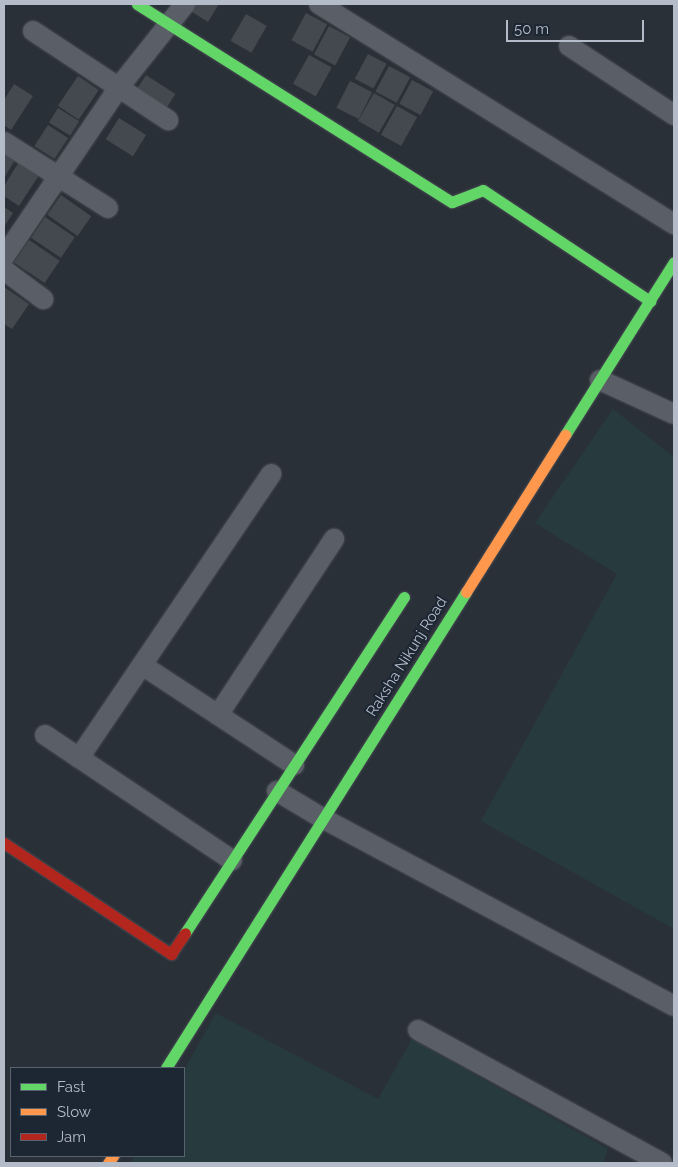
<!DOCTYPE html>
<style>
body{margin:0}
#map{position:relative;width:678px;height:1167px;overflow:hidden;background:#2a3038;font-family:Raleway,sans-serif}
div>[style]{position:absolute}
.green>*{inset:0;background:#273a3e}
.building>*{inset:0;background:#444950;transform-origin:0 0}
.roads{filter:drop-shadow(0 0 1px #484c53) drop-shadow(0 0 1px #484c53)}
.street>*{height:20px;margin:-10px;padding:0 10px;transform-origin:10px;border-radius:10px;background:#5a5e66}
.fast>*{height:11px;margin:-5.5px;padding:0 5.5px;transform-origin:5.5px;border-radius:5.5px;background:#63d668}
.slow>*{height:11px;margin:-5.5px;padding:0 5.5px;transform-origin:5.5px;border-radius:5.5px;background:#ff974d}
.jam>*{height:11px;margin:-5.5px;padding:0 5.5px;transform-origin:5.5px;border-radius:5.5px;background:#b3261e}
span{translate:-50% -50%;white-space:nowrap;text-align:center;line-height:1.15;-webkit-text-stroke:4px #1d2633;paint-order:stroke}
.street-label{font-size:15px;color:#b4bcc9}
.frame{position:absolute;inset:0;border:5px solid #b4bcc9;pointer-events:none}
.legend{position:absolute;left:10px;top:1067px;width:175px;height:90px;box-sizing:border-box;background:#1d2633;border:1px solid #59626f;margin:0;padding:6px 9px;list-style:none;font-size:15px;color:#b4bcc9}
.legend li{display:flex;align-items:center;gap:10px;height:25px}
.legend b{width:25px;border:1px solid #59626f}
.scale{position:absolute;left:506px;top:20px;width:138px;height:22px;box-sizing:border-box;border:2px solid #b4bcc9;border-top:0;padding-left:6px;font-size:15px;line-height:18px;white-space:nowrap;color:#b4bcc9;-webkit-text-stroke:4px #1d2633;paint-order:stroke}
</style>
<div id="map">
<div class="green">
<i style="clip-path:polygon(613px 409px,674px 457px,674px 929px,481px 821px,617px 574px,535px 523px)"></i>
<i style="clip-path:polygon(216px 1013px,378px 1099px,412px 1039px,608px 1149px,603px 1163px,130px 1163px,135px 1156px,184px 1156px,184px 1070px)"></i>
</div>
<div class="building">
<i style="clip-path:polygon(192px 4px,219px 4px,208px 22px,189px 10px)"></i>
<i style="left:306px;top:13px;width:24px;height:31px;rotate:28deg"></i>
<i style="left:246px;top:14px;width:24px;height:31px;rotate:30deg"></i>
<i style="left:329px;top:26px;width:24px;height:32px;rotate:28deg"></i>
<i style="left:368px;top:54px;width:21px;height:28px;rotate:28deg"></i>
<i style="left:309px;top:55px;width:26px;height:33px;rotate:29deg"></i>
<i style="left:389px;top:66px;width:24px;height:29px;rotate:28deg"></i>
<i style="left:146px;top:75px;width:35px;height:22px;rotate:33deg"></i>
<i style="left:78px;top:76px;width:25px;height:36px;rotate:34deg"></i>
<i style="left:412px;top:80px;width:24px;height:27px;rotate:28deg"></i>
<i style="left:350px;top:81px;width:25px;height:30px;rotate:27deg"></i>
<i style="clip-path:polygon(14px 84px,33px 96px,11px 130px,4px 125px,4px 100px)"></i>
<i style="left:374px;top:93px;width:24px;height:32px;rotate:30deg"></i>
<i style="left:397px;top:106px;width:23px;height:33px;rotate:29deg"></i>
<i style="left:58px;top:108px;width:25px;height:17px;rotate:32deg"></i>
<i style="left:119px;top:118px;width:32px;height:25px;rotate:32deg"></i>
<i style="left:48px;top:125px;width:24px;height:25px;rotate:33deg"></i>
<i style="clip-path:polygon(4px 152px,15px 160px,4px 178px)"></i>
<i style="clip-path:polygon(19px 162px,39px 175px,19px 206px,4px 196px,4px 186px)"></i>
<i style="left:61px;top:195px;width:37px;height:24px;rotate:35deg"></i>
<i style="clip-path:polygon(4px 207px,13px 213px,4px 227px)"></i>
<i style="left:45px;top:217px;width:36px;height:25px;rotate:34deg"></i>
<i style="left:29px;top:240px;width:37px;height:27px;rotate:34deg"></i>
<i style="clip-path:polygon(4px 287px,29px 304px,12px 329px,4px 324px)"></i>
</div>
<div class="roads">
<div class="street">
<i style="left:319px;top:4px;width:418px;rotate:31.8deg"></i>
<i style="left:33px;top:31px;width:162px;rotate:33.4deg"></i>
<i style="left:569px;top:46px;width:126px;rotate:33.3deg"></i>
<i style="left:4px;top:142px;width:123px;rotate:32.4deg"></i>
<i style="left:4px;top:257px;width:205px;rotate:-55.9deg"></i>
<i style="left:119px;top:87px;width:106px;rotate:-51.5deg"></i>
<i style="left:4px;top:270px;width:49px;rotate:36.6deg"></i>
<i style="left:600px;top:380px;width:81px;rotate:24.7deg"></i>
<i style="left:142px;top:665px;width:182px;rotate:33.3deg"></i>
<i style="left:218px;top:715px;width:211px;rotate:-56.6deg"></i>
<i style="left:45px;top:735px;width:225px;rotate:33.8deg"></i>
<i style="left:79px;top:758px;width:343px;rotate:-55.9deg"></i>
<i style="left:277px;top:791px;width:52px;rotate:31deg"></i>
<i style="left:322px;top:818px;width:399px;rotate:28.1deg"></i>
<i style="left:418px;top:1030px;width:278px;rotate:28.6deg"></i>
</div>
<div class="fast">
<i style="left:137px;top:4px;width:372px;rotate:32.2deg"></i>
<i style="left:452px;top:202px;width:33px;rotate:-21deg"></i>
<i style="left:483px;top:190px;width:201px;rotate:33.6deg"></i>
<i style="left:565px;top:435px;width:204px;rotate:-57.8deg"></i>
<i style="left:185px;top:933px;width:401px;rotate:-56.9deg"></i>
<i style="left:166px;top:1068px;width:563px;rotate:-57.78deg"></i>
</div>
<div class="slow">
<i style="left:466px;top:592px;width:186px;rotate:-57.8deg"></i>
<i style="left:108px;top:1163px;width:9px;rotate:-54deg"></i>
</div>
<div class="jam">
<i style="left:4px;top:843px;width:201px;rotate:33.6deg"></i>
<i style="left:171px;top:954px;width:25px;rotate:-56deg"></i>
</div>
</div>
<div class="street-label">
<span style="left:407px;top:657px;rotate:-58deg">Raksha Nikunj Road</span>
</div>
<div class="frame"></div>
<ul class="legend">
<li><b style="height:6px;background:#63d668"></b>Fast</li>
<li><b style="height:6px;background:#ff974d"></b>Slow</li>
<li><b style="height:6px;background:#b3261e"></b>Jam</li>
</ul>
<div class="scale">50 m</div>
</div>
